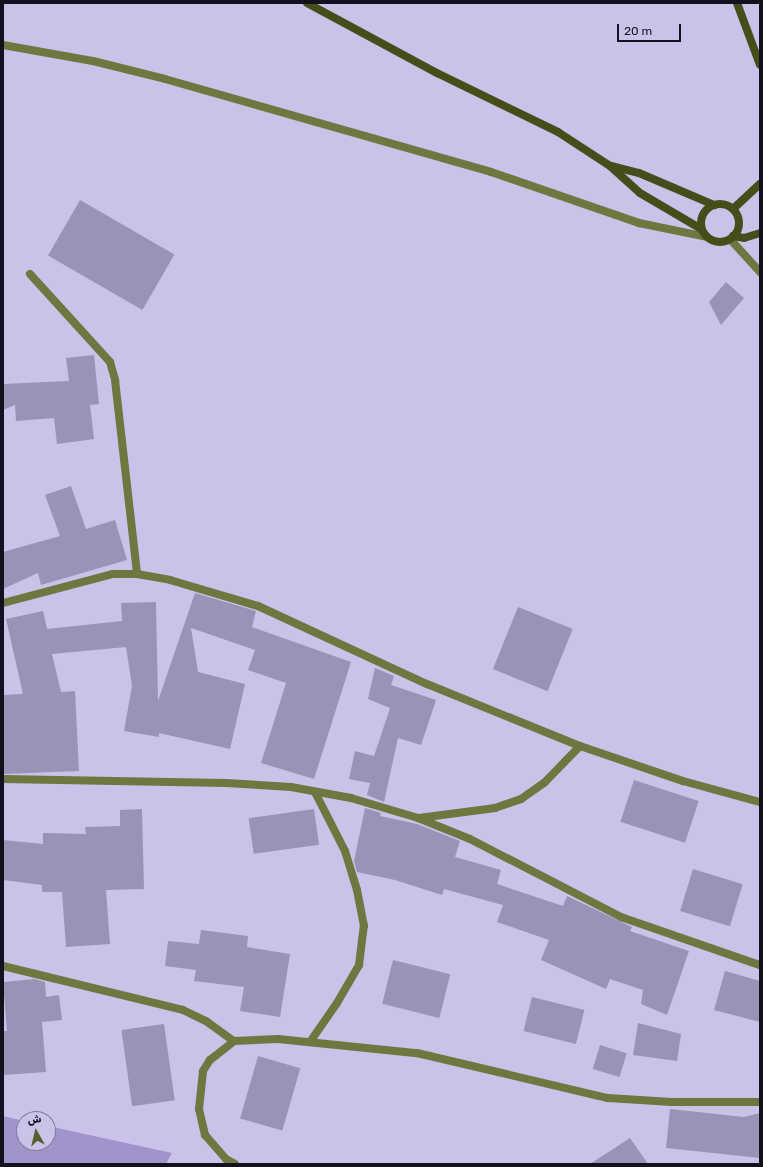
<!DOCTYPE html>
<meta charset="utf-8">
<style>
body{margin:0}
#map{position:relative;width:763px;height:1167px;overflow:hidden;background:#cac2e9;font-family:Rubik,"Noto Naskh Arabic",sans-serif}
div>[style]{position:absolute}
.green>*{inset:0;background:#a194cb}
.building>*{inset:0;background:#9a92b7;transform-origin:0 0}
.street>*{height:8px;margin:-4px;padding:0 4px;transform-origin:4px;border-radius:4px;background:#6f763f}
.secondary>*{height:8px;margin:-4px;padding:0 4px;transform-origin:4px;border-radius:4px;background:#474c1b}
.secondary>.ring{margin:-4px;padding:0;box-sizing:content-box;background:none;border:8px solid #474c1b;border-radius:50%}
span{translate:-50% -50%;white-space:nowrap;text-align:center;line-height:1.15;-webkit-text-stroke:3px #cac2e9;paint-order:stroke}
.frame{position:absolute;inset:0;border:4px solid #14111f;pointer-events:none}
.north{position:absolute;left:16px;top:1111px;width:40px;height:40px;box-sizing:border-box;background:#cac2e9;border:1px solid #817b98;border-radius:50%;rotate:352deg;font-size:11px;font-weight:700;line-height:16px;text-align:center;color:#14111f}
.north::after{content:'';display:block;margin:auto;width:14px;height:18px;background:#575d2b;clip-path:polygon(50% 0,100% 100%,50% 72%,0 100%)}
.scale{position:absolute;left:617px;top:24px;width:64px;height:18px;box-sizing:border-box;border:2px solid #14111f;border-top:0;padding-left:5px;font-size:12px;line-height:14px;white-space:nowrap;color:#14111f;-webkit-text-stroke:3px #cac2e9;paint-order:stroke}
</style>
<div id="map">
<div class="green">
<i style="clip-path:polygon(3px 1116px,24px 1121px,24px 1143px,48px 1143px,48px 1126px,172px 1153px,166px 1164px,3px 1164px)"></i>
</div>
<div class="building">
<i style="left:80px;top:200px;width:109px;height:64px;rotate:30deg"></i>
<i style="clip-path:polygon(726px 282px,744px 298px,721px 325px,709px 302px)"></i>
<i style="clip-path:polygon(94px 355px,99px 404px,90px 405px,94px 439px,57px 444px,54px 418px,16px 421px,15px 405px,3px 410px,3px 384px,69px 381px,66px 358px)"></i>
<i style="clip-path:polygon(71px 486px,86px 529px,115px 520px,127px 560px,41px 585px,38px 573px,3px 589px,3px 552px,60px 536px,45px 495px)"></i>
<i style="clip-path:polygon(195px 593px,256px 611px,252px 627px,351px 662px,314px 779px,261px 763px,286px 683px,248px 670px,255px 650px,191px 628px,198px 672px,245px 684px,230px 749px,159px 733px,159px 737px,124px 731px,132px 686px,126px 647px,52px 654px,61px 692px,75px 691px,79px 771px,3px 774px,3px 695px,23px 694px,6px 619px,43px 611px,47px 629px,122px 621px,121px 603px,156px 602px,158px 701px)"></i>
<i style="left:518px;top:607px;width:59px;height:67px;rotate:22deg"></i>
<i style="clip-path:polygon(375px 668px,394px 676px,391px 685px,436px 700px,421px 745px,398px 738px,384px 802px,367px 795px,370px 783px,349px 779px,355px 751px,374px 756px,390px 708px,368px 699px)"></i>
<i style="left:634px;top:780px;width:68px;height:44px;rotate:18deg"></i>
<i style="clip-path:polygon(365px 808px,381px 813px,380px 816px,417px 824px,460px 841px,455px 857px,501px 870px,497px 884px,563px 906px,567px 896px,632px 927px,630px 931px,689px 951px,667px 1015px,641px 1004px,643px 990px,610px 979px,606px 989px,541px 960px,549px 940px,497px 922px,503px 905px,444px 889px,442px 895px,395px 880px,357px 872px,354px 861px)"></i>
<i style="clip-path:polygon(142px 809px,144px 889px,106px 890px,110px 944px,66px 947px,62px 892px,42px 892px,42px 885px,3px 880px,3px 840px,43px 844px,43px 833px,86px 834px,85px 827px,120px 826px,120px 810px)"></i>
<i style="left:314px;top:809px;width:36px;height:66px;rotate:82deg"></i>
<i style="left:693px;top:869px;width:52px;height:44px;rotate:17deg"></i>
<i style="clip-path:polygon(201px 930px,248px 936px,247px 947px,290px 954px,280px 1017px,240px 1011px,244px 987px,194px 981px,196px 970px,165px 966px,168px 941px,199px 944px)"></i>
<i style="left:393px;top:960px;width:59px;height:45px;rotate:14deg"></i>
<i style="clip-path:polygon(725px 971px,760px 981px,760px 1022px,714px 1010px)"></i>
<i style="clip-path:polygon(34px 979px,45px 982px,46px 997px,59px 995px,62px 1020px,42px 1022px,46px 1072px,3px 1075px,3px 1031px,7px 1031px,3px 982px)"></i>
<i style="left:532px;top:997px;width:54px;height:35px;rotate:14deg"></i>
<i style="clip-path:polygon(638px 1023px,681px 1034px,677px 1061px,633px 1055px)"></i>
<i style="left:164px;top:1024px;width:77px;height:43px;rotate:82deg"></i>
<i style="left:600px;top:1045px;width:28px;height:25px;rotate:17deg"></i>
<i style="left:258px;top:1056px;width:44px;height:65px;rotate:16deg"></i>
<i style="clip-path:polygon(670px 1109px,744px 1117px,760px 1113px,760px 1158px,666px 1148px)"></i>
<i style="clip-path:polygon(630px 1138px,648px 1164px,590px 1164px)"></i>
</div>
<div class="street">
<i style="left:3px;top:45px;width:91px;rotate:10.1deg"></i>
<i style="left:93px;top:61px;width:74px;rotate:14deg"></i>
<i style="left:165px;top:79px;width:339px;rotate:15.9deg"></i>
<i style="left:491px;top:172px;width:157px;rotate:19deg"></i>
<i style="left:639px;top:223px;width:69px;rotate:11.6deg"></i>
<i style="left:730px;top:239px;width:45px;rotate:47.7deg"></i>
<i style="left:30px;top:274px;width:119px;rotate:47.7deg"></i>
<i style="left:110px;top:362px;width:19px;rotate:74deg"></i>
<i style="left:115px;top:380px;width:195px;rotate:83.5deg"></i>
<i style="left:3px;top:603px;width:114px;rotate:-14.8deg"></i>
<i style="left:113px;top:574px;width:24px"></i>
<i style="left:137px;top:574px;width:34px;rotate:10deg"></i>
<i style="left:170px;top:580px;width:92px;rotate:16.5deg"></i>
<i style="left:258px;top:606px;width:186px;rotate:24.8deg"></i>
<i style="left:427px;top:684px;width:165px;rotate:22.1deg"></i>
<i style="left:580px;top:746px;width:109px;rotate:18.8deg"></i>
<i style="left:683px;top:781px;width:80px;rotate:15.3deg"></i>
<i style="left:3px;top:779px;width:223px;rotate:1deg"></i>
<i style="left:226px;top:783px;width:65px;rotate:3.5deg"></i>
<i style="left:291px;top:787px;width:61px;rotate:10.4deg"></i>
<i style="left:351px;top:798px;width:70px;rotate:16.6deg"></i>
<i style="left:418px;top:818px;width:56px;rotate:22deg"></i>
<i style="left:470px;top:839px;width:170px;rotate:27.3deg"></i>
<i style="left:621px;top:917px;width:147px;rotate:19.1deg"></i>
<i style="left:419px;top:818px;width:77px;rotate:-7.5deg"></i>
<i style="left:495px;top:808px;width:28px;rotate:-19deg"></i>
<i style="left:521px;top:799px;width:29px;rotate:-35deg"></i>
<i style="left:545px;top:782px;width:50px;rotate:-45.8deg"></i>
<i style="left:3px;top:966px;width:185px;rotate:13.7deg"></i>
<i style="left:183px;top:1010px;width:25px;rotate:26deg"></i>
<i style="left:206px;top:1021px;width:34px;rotate:36deg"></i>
<i style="left:310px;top:1042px;width:47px;rotate:-55.3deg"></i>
<i style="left:337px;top:1003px;width:44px;rotate:-59.9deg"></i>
<i style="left:359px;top:965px;width:39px;rotate:-83deg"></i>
<i style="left:364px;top:926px;width:37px;rotate:-101deg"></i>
<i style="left:357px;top:890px;width:41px;rotate:-107.1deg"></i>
<i style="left:345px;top:851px;width:66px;rotate:-117deg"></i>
<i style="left:235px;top:1164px;width:10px;rotate:-151deg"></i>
<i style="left:226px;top:1159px;width:32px;rotate:-131deg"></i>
<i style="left:205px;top:1135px;width:27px;rotate:-103deg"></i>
<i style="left:199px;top:1109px;width:38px;rotate:-84deg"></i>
<i style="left:203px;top:1071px;width:13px;rotate:-58deg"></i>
<i style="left:210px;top:1060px;width:31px;rotate:-38deg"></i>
<i style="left:234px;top:1041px;width:44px;rotate:-2.6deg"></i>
<i style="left:278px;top:1039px;width:140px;rotate:5.8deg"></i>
<i style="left:417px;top:1053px;width:196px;rotate:13.3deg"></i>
<i style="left:608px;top:1098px;width:64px;rotate:3.6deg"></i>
<i style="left:672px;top:1102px;width:88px"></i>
</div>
<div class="secondary">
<i style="left:307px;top:3px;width:148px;rotate:28.3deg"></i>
<i style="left:437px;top:73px;width:135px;rotate:26deg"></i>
<i style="left:558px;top:132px;width:62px;rotate:33.2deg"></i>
<i style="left:610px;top:166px;width:40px;rotate:42deg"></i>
<i style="left:640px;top:193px;width:71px;rotate:30.5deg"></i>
<i style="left:737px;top:3px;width:66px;rotate:69.6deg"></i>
<i style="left:611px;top:166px;width:29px;rotate:14deg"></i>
<i style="left:639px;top:173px;width:82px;rotate:23.1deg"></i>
<i class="ring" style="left:701px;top:204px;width:30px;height:30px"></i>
<i style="left:733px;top:209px;width:37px;rotate:-43deg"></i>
<i style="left:733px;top:236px;width:11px;rotate:10deg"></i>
<i style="left:744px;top:238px;width:17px;rotate:-17deg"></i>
</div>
<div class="frame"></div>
<div class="north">ش</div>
<div class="scale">20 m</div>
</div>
